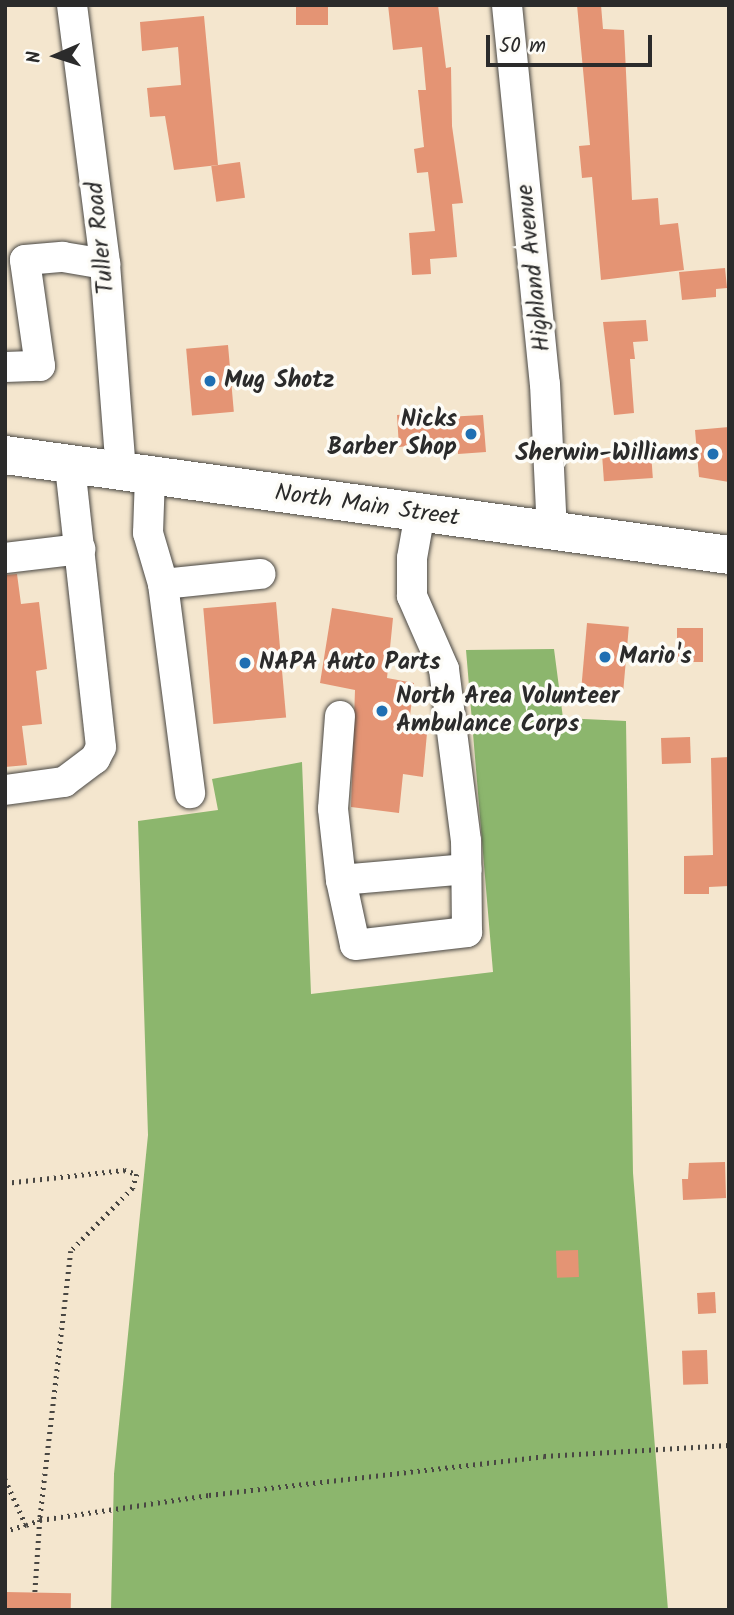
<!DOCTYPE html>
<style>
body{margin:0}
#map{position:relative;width:734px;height:1615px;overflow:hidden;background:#f4e6ce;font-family:Kalam,sans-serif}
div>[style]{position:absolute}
.forest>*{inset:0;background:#8cb66d}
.building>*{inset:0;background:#e49474;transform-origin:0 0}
.path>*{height:4.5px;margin-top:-2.25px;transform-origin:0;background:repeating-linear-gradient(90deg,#494743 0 2px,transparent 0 7px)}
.roads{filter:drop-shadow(0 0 2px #494743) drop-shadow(0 0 2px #494743)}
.minor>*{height:30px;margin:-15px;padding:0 15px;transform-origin:15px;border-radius:15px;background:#fff}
.major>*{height:38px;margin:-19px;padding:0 19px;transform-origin:19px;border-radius:19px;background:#fff}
.dots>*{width:19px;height:19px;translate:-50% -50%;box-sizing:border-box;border:4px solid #fdfcf7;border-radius:50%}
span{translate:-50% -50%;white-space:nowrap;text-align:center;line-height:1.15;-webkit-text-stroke:7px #fdfcf7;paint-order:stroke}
.street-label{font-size:24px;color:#2b2b2b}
.poi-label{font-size:24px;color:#2b2b2b;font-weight:700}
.left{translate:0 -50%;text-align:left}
.right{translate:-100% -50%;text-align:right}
.frame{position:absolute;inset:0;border:7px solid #2b2b2b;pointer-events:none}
.north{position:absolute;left:21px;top:21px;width:70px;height:70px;-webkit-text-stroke:5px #fdfcf7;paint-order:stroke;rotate:267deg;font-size:19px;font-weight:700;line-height:28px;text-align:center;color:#2b2b2b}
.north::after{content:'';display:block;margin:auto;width:24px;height:32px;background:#2b2b2b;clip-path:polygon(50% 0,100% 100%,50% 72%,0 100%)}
.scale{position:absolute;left:486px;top:35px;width:166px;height:32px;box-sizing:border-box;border:4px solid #2b2b2b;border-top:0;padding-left:9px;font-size:21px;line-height:24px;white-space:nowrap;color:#2b2b2b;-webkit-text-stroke:5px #fdfcf7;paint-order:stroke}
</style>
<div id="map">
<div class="forest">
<i style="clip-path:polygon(554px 649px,563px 718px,626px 721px,633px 1173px,668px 1610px,111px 1610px,114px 1474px,148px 1135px,138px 821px,218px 810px,212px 779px,302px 762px,311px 994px,493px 972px,466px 650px)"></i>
</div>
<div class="building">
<i style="left:296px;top:5px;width:32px;height:20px"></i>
<i style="clip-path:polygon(388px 5px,438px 5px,446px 68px,451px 67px,452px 126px,463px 203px,452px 204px,457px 257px,430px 259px,431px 274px,412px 275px,409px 233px,435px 231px,428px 172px,417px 173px,414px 149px,424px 147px,418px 90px,426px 90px,422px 47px,393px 50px)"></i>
<i style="clip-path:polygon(577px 5px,601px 5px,603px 29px,624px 30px,632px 200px,658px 198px,660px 225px,678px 223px,684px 270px,601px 280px,592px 177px,582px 178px,579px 146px,590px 145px)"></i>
<i style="clip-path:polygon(204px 16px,218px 165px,174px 170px,165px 116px,150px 117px,147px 88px,181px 85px,178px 47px,142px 51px,140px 22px)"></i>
<i style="left:240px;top:162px;width:36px;height:29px;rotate:82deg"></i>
<i style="clip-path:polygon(725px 268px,727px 288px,716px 289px,716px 297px,682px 300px,679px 272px)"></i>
<i style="clip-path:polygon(646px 320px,648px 341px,633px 342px,635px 359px,630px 359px,634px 413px,614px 415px,603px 322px)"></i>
<i style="left:228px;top:345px;width:67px;height:42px;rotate:85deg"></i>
<i style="clip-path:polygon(446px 411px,446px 417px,483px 415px,486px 452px,458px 454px,458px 441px,399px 447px,397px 415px)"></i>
<i style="clip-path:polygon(729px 427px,729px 482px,699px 477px,695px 430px)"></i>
<i style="left:651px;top:452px;width:26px;height:49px;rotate:86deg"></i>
<i style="clip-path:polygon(17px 574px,21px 604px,39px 602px,47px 669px,36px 671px,42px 724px,22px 726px,27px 765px,5px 767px,5px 575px)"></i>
<i style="left:276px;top:602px;width:116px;height:73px;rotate:85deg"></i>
<i style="clip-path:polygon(332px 608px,393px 618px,387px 678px,414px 683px,408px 732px,427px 733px,423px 777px,403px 774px,399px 813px,351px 807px,355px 690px,320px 683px)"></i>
<i style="left:587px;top:623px;width:42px;height:63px;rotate:5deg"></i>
<i style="left:677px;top:628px;width:26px;height:34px"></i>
<i style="left:690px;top:737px;width:26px;height:29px;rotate:88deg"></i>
<i style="clip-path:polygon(729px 757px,729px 886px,709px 887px,709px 894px,684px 894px,684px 856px,713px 855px,711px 758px)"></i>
<i style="clip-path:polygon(725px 1162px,726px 1198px,683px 1200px,682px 1179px,688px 1179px,689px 1163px)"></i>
<i style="left:578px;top:1250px;width:27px;height:22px;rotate:88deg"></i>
<i style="left:715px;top:1292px;width:21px;height:18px;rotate:87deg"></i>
<i style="left:707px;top:1350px;width:34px;height:25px;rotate:88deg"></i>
<i style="left:5px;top:1592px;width:66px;height:18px;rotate:1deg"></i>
</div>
<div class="path">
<i style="left:5px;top:1183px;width:120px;rotate:-6.2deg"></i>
<i style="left:124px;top:1170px;width:14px;rotate:17deg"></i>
<i style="left:137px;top:1174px;width:15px;rotate:106deg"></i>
<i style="left:133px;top:1188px;width:88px;rotate:134.5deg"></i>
<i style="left:71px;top:1251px;width:271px;rotate:96.6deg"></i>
<i style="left:40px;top:1520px;width:171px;rotate:-8.4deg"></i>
<i style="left:209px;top:1495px;width:337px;rotate:-6.6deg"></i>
<i style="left:544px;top:1456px;width:185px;rotate:-3.4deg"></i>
<i style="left:5px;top:1479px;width:51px;rotate:65.5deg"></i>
<i style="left:26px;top:1525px;width:22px;rotate:162deg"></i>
<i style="left:26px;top:1525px;width:15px;rotate:-20deg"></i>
<i style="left:40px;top:1520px;width:73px;rotate:93.9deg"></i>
</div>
<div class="roads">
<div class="minor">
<i style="left:72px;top:5px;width:261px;rotate:82.7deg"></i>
<i style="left:105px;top:264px;width:209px;rotate:85.6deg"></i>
<i style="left:507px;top:5px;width:381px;rotate:84.3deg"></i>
<i style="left:545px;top:384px;width:147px;rotate:87.3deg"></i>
<i style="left:5px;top:367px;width:35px;rotate:-2deg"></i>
<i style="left:40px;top:366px;width:107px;rotate:-98.1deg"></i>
<i style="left:25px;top:260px;width:38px;rotate:-5deg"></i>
<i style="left:63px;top:257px;width:43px;rotate:9.5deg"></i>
<i style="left:150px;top:476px;width:57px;rotate:92deg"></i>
<i style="left:148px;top:533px;width:53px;rotate:73.6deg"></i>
<i style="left:163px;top:584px;width:211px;rotate:82.6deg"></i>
<i style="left:5px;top:558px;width:76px;rotate:-6.8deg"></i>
<i style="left:163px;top:584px;width:98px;rotate:-5.9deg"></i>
<i style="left:340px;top:716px;width:93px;rotate:94.3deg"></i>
<i style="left:333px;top:809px;width:71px;rotate:83.6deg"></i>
<i style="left:341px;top:880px;width:66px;rotate:77.8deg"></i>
<i style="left:355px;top:945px;width:113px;rotate:-6.6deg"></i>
<i style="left:467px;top:932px;width:91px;rotate:-90.6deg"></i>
<i style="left:466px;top:841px;width:173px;rotate:-97.3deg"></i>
<i style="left:444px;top:669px;width:80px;rotate:-113.7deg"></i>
<i style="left:412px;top:596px;width:38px;rotate:-90deg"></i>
<i style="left:412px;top:558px;width:46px;rotate:-79.9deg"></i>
<i style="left:5px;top:790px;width:60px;rotate:-7.7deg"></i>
<i style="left:64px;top:782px;width:39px;rotate:-37deg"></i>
<i style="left:95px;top:759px;width:13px;rotate:-63deg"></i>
<i style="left:101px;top:747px;width:284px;rotate:-96.3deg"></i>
<i style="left:341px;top:880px;width:126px;rotate:-5deg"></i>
</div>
<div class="major">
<i style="left:5px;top:455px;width:731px;rotate:7.86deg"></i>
</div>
</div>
<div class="dots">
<i style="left:210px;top:381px;background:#1f6fb2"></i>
<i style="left:471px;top:434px;background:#1f6fb2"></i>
<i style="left:713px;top:454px;background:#1f6fb2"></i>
<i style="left:605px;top:657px;background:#1f6fb2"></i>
<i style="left:245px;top:663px;background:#1f6fb2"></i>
<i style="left:382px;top:711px;background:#1f6fb2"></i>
</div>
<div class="street-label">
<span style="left:101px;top:238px;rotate:-96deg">Tuller Road</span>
<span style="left:534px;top:268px;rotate:-96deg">Highland Avenue</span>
<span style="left:367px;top:506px;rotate:8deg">North Main Street</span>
</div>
<div class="poi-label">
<span class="left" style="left:224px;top:381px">Mug Shotz</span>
<span class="right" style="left:457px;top:434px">Nicks<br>Barber Shop</span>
<span class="right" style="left:699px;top:454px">Sherwin-Williams</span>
<span class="left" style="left:619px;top:657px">Mario's</span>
<span class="left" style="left:259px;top:663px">NAPA Auto Parts</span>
<span class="left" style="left:396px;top:711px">North Area Volunteer<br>Ambulance Corps</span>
</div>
<div class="frame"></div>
<div class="north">N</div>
<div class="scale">50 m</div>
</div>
